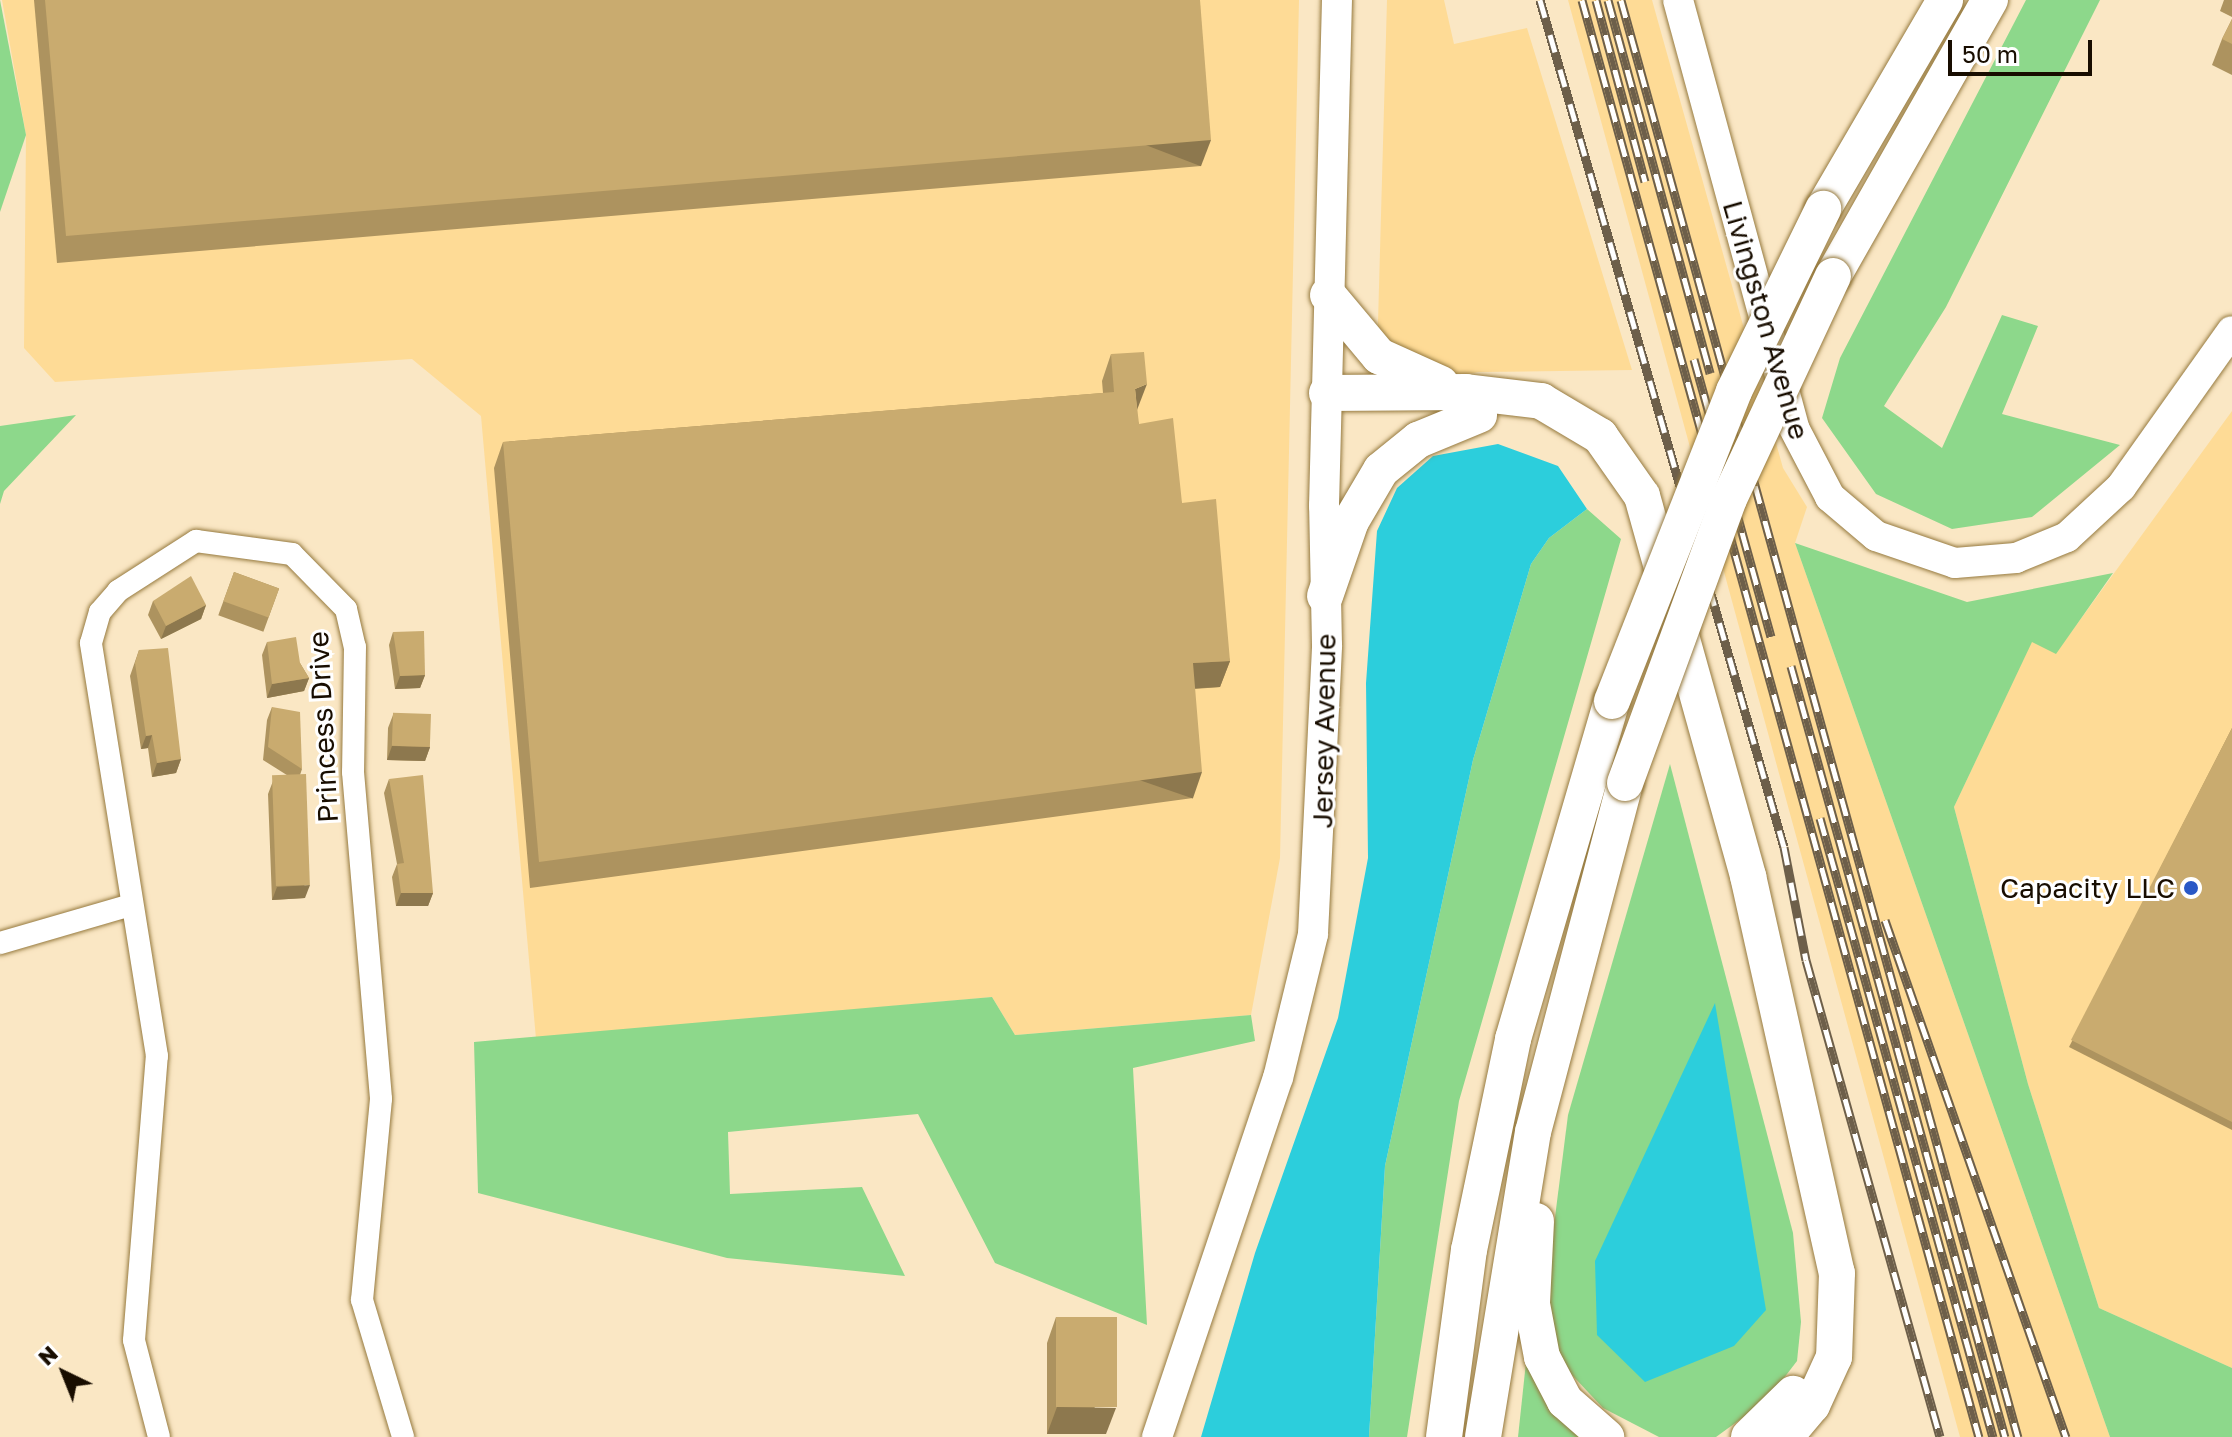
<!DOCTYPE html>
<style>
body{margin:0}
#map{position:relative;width:2232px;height:1437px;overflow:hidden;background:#fae7c4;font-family:"Golos Text",sans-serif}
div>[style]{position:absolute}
.built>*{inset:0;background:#fedb96}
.green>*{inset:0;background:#8dd88b}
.water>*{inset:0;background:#2ccedc}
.roads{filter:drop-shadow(0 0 2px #967a3f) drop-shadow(0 0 2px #967a3f)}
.minor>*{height:22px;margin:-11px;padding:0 11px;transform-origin:11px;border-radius:11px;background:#fff}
.secondary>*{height:30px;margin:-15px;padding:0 15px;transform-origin:15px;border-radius:15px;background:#fff}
.trunk>*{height:36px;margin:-18px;padding:0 18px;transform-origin:18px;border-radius:18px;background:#fff}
.rail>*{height:9px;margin-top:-4.5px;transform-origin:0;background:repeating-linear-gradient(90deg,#fff 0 18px,#6d5f4a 0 36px);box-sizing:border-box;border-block:2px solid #6d5f4a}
.bridges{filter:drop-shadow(0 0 2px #967a3f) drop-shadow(0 0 2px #967a3f)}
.trunk-bridge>*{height:36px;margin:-18px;padding:0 18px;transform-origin:18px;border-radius:18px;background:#fff}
.wall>*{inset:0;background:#ad935f;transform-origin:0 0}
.shaded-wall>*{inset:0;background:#8d784e;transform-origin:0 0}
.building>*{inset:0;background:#c9ab6f;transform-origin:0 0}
.dots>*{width:22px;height:22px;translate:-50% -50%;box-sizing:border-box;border:4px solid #fff;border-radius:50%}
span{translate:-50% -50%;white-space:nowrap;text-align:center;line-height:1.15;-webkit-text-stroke:6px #fff;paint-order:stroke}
.street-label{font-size:28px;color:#180d00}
.poi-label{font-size:28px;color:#180d00}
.right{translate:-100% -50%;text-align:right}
.north{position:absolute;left:24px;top:1333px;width:80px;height:80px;-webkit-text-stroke:6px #fff;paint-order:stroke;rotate:317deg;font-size:22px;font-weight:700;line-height:32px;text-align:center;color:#180d00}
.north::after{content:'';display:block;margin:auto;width:28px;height:36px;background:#180d00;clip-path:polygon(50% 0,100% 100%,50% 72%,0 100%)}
.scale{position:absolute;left:1948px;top:40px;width:144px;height:36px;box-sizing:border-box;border:4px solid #180d00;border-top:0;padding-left:10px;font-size:24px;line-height:28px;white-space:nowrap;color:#180d00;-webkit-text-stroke:6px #fff;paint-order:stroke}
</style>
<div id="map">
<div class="built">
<i style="clip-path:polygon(2px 0,1299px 0,1280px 858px,1251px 1015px,1015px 1035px,992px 997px,536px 1039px,481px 416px,412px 359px,55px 382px,24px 348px,26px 135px)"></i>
<i style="clip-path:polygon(1387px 0,1444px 0,1454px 44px,1527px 28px,1632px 370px,1478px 372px,1376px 394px)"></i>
<i style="clip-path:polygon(1568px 0,1652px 0,1783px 468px,1807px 507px,1795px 543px,2110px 1437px,1960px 1437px)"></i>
<i style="clip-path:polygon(2232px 411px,2232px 1368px,2099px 1308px,2028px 1084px,1954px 807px,2032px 641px,2056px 653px)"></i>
</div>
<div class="green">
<i style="clip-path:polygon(0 0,26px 135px,0 212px)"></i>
<i style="clip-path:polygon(2026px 0,2100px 0,1946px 307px,1884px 406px,1942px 448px,2002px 315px,2038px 326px,2002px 414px,2120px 445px,2032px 517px,1952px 529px,1876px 494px,1822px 418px,1840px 358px)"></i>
<i style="clip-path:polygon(76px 415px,4px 491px,0 504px,0 426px)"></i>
<i style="clip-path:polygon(1587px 509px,1621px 539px,1459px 1101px,1407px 1437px,1369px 1437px,1385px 1166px,1473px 760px,1531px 564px,1549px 538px)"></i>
<i style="clip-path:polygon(1795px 543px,1967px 602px,2113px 573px,2056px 654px,2032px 642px,1954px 807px,2028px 1084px,2099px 1308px,2232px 1368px,2232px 1437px,2110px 1437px)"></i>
<i style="clip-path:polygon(1670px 764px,1793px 1233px,1801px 1322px,1797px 1361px,1767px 1400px,1716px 1437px,1659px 1437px,1603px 1408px,1558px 1360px,1545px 1296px,1568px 1115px)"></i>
<i style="clip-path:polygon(992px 997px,1015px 1035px,1251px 1015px,1255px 1041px,1133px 1068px,1147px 1325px,995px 1263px,918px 1114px,728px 1132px,730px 1194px,862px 1187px,905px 1276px,727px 1258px,478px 1193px,474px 1042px)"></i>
<i style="clip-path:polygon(1527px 1353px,1581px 1437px,1518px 1437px)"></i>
</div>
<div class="water">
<i style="clip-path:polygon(1498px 444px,1558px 466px,1587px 509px,1549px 538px,1531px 564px,1473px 760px,1385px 1166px,1369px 1437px,1201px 1437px,1255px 1253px,1338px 1018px,1368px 858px,1366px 683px,1377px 531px,1397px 488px,1433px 456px)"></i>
<i style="clip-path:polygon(1715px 1003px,1766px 1310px,1734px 1346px,1645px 1382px,1597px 1335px,1595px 1261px)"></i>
</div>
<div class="roads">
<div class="minor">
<i style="left:0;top:943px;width:136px;rotate:-16.2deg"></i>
<i style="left:159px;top:1437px;width:100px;rotate:-104.5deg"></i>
<i style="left:134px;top:1340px;width:285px;rotate:-85.4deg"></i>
<i style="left:157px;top:1056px;width:418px;rotate:-99.1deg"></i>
<i style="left:91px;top:643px;width:32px;rotate:-74deg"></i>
<i style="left:100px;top:612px;width:28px;rotate:-49deg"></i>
<i style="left:118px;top:591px;width:93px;rotate:-32.7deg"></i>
<i style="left:196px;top:541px;width:97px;rotate:7.7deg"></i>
<i style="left:292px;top:554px;width:77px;rotate:45.5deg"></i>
<i style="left:346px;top:609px;width:39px;rotate:77deg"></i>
<i style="left:355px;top:647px;width:125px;rotate:90.9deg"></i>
<i style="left:353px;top:772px;width:328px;rotate:85.1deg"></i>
<i style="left:381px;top:1099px;width:202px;rotate:95.4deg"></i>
<i style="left:362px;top:1300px;width:143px;rotate:73.3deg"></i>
</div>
<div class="secondary">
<i style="left:1678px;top:0;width:443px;rotate:74.8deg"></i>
<i style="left:1794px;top:428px;width:78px;rotate:62.4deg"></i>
<i style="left:1830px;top:497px;width:60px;rotate:40.3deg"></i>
<i style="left:1876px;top:536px;width:83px;rotate:18.9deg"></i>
<i style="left:1955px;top:563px;width:61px;rotate:-4.7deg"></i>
<i style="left:2016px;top:558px;width:55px;rotate:-22.4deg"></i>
<i style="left:2067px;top:537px;width:74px;rotate:-42.8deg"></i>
<i style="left:2121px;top:487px;width:191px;rotate:-54.6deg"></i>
<i style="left:1157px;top:1437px;width:379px;rotate:-71.4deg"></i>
<i style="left:1278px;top:1078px;width:148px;rotate:-76.3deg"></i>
<i style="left:1313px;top:934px;width:289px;rotate:-87.2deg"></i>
<i style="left:1327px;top:645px;width:139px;rotate:-91.2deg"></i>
<i style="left:1324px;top:506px;width:506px;rotate:-88.53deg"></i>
</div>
<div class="trunk">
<i style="left:1823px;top:209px;width:242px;rotate:-59.7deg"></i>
<i style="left:1833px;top:276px;width:318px;rotate:-60.4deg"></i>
<i style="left:1328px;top:295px;width:80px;rotate:50.1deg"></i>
<i style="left:1379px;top:356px;width:68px;rotate:24.3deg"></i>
<i style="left:1327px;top:393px;width:139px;rotate:-0.4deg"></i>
<i style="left:1466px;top:392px;width:76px;rotate:6.8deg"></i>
<i style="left:1541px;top:401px;width:69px;rotate:30.7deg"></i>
<i style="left:1600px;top:436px;width:73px;rotate:55deg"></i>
<i style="left:1642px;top:496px;width:395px;rotate:74.4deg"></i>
<i style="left:1748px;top:876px;width:407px;rotate:77.4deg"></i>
<i style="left:1837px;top:1273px;width:84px;rotate:92deg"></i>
<i style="left:1834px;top:1357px;width:53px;rotate:114.6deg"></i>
<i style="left:1812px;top:1405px;width:42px;rotate:130.2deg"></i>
<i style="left:1325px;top:596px;width:79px;rotate:-70.9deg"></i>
<i style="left:1351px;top:521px;width:59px;rotate:-59.5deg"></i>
<i style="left:1381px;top:470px;width:48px;rotate:-39deg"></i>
<i style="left:1418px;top:440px;width:66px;rotate:-22.3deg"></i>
<i style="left:1536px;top:1221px;width:83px;rotate:92.8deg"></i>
<i style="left:1532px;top:1304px;width:54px;rotate:79.3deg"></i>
<i style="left:1542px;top:1357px;width:50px;rotate:62.4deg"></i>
<i style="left:1565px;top:1401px;width:55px;rotate:41.3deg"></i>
<i style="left:1444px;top:1437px;width:189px;rotate:-82.4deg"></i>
<i style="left:1469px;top:1250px;width:216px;rotate:-78.2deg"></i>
<i style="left:1513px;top:1039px;width:352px;rotate:-73.7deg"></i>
<i style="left:1483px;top:1437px;width:309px;rotate:-80.7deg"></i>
<i style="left:1533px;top:1132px;width:361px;rotate:-75.2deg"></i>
<i style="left:1749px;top:1437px;width:62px;rotate:-44.3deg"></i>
</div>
</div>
<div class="rail">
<i style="left:1540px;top:0;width:881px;rotate:73.93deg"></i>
<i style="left:1784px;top:847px;width:115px;rotate:79deg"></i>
<i style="left:1806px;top:960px;width:495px;rotate:74.3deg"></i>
<i style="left:1582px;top:0;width:1491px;rotate:74.56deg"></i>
<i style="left:1596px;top:0;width:188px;rotate:74.9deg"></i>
<i style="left:1608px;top:0;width:387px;rotate:74.7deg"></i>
<i style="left:1621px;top:0;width:1491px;rotate:74.56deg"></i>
<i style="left:1694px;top:359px;width:288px;rotate:74.5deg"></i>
<i style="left:1791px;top:666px;width:800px;rotate:74.49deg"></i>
<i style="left:1820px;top:818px;width:643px;rotate:74.39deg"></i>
<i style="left:1885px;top:920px;width:548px;rotate:70.71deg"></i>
</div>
<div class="bridges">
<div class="trunk-bridge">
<i style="left:1612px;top:701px;width:333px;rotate:-68.5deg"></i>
<i style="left:1734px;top:391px;width:203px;rotate:-63.9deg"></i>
<i style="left:1625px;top:783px;width:302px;rotate:-69.9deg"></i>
<i style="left:1729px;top:499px;width:246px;rotate:-65deg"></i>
</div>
</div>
<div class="wall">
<i style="clip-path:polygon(34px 0,1200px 0,1201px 166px,57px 263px)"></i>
<i style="clip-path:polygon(2224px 0,2232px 0,2232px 17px,2220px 11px)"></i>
<i style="clip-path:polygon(2232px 19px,2232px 75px,2212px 65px,2222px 39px)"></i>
<i style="clip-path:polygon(1111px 354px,1139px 424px,1182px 503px,1230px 661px,1220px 687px,1195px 689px,1193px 798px,530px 888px,494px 468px,503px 442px,1103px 393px,1102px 381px)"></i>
<i style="left:234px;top:572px;width:48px;height:46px;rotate:20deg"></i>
<i style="clip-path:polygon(153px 601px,206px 605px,201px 619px,161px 639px,148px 615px)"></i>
<i style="clip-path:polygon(393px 632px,425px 675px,420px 688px,395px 689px,389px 645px)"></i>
<i style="clip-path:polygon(267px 642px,300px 663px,309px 678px,304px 691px,267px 698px,262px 655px)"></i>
<i style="clip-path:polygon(139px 650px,181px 759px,176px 773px,152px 777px,148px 748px,141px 749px,130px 676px)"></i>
<i style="clip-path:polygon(272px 707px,302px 769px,300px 775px,305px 898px,272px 900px,268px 794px,273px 781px,290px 777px,263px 760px,267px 720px)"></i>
<i style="clip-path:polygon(393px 715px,430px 747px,425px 761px,387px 760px,388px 728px)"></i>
<i style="clip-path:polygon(2232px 728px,2232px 1130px,2069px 1047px)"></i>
<i style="clip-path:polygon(389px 779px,433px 893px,428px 906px,396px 906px,392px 877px,397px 864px,384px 793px)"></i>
<i style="clip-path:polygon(1056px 1317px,1106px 1434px,1047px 1434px,1047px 1343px)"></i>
</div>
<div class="shaded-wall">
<i style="left:1211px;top:140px;width:28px;height:1149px;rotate:111deg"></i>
<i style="clip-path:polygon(1147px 384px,1137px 410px,1135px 389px)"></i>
<i style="clip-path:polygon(206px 605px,201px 619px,161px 639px,166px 626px)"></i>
<i style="clip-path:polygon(1230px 661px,1220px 687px,1183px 689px,1193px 663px)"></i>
<i style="clip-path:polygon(425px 675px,420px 688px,395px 689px,400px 676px)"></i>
<i style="clip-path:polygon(309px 678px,304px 691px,267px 698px,272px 684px)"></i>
<i style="clip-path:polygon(152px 735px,148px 748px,141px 749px,146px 736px)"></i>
<i style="clip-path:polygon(392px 746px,430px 747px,425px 761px,387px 760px)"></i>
<i style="clip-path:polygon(181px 759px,176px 773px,152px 777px,157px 763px)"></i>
<i style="left:1202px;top:772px;width:28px;height:669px;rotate:109deg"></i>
<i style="clip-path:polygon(310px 885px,305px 898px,272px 900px,277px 887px)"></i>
<i style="clip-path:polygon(401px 893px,433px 893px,428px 906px,396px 906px)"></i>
<i style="clip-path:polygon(1057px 1407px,1116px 1408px,1106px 1434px,1047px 1434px)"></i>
</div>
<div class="building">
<i style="clip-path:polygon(45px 0,1200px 0,1211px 140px,66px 236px)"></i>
<i style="clip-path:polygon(2232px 19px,2232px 44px,2222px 39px)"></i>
<i style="clip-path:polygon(1144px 352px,1147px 384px,1135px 389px,1139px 424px,1173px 418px,1182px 503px,1216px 499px,1230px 661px,1193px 663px,1202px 772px,539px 862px,503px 442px,1114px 392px,1111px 354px)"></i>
<i style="left:234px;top:572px;width:48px;height:31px;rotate:20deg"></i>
<i style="clip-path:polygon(191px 576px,206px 605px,166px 626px,153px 601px)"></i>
<i style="clip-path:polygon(424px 631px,425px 675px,400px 676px,393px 632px)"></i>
<i style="clip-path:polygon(296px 637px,300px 663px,309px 678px,272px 684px,267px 642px)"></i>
<i style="clip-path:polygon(168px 648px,181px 759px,157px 763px,152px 735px,146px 736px,135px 663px,139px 650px)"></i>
<i style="clip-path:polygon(272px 707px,300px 712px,302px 769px,268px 747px)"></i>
<i style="left:431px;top:714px;width:33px;height:38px;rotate:92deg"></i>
<i style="clip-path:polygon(2232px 728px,2232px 1122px,2071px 1040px)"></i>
<i style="left:306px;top:774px;width:111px;height:34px;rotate:88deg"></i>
<i style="clip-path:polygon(423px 775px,433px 893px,401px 893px,397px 864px,404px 863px,389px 779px)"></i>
<i style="left:1056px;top:1317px;width:61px;height:90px"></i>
</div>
<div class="dots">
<i style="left:2191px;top:888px;background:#2958c6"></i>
</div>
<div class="street-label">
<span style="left:1766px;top:320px;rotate:74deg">Livingston Avenue</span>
<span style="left:323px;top:727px;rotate:-93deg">Princess Drive</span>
<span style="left:1324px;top:731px;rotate:-89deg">Jersey Avenue</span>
</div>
<div class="poi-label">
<span class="right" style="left:2175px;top:888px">Capacity LLC</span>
</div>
<div class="north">N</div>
<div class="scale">50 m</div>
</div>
